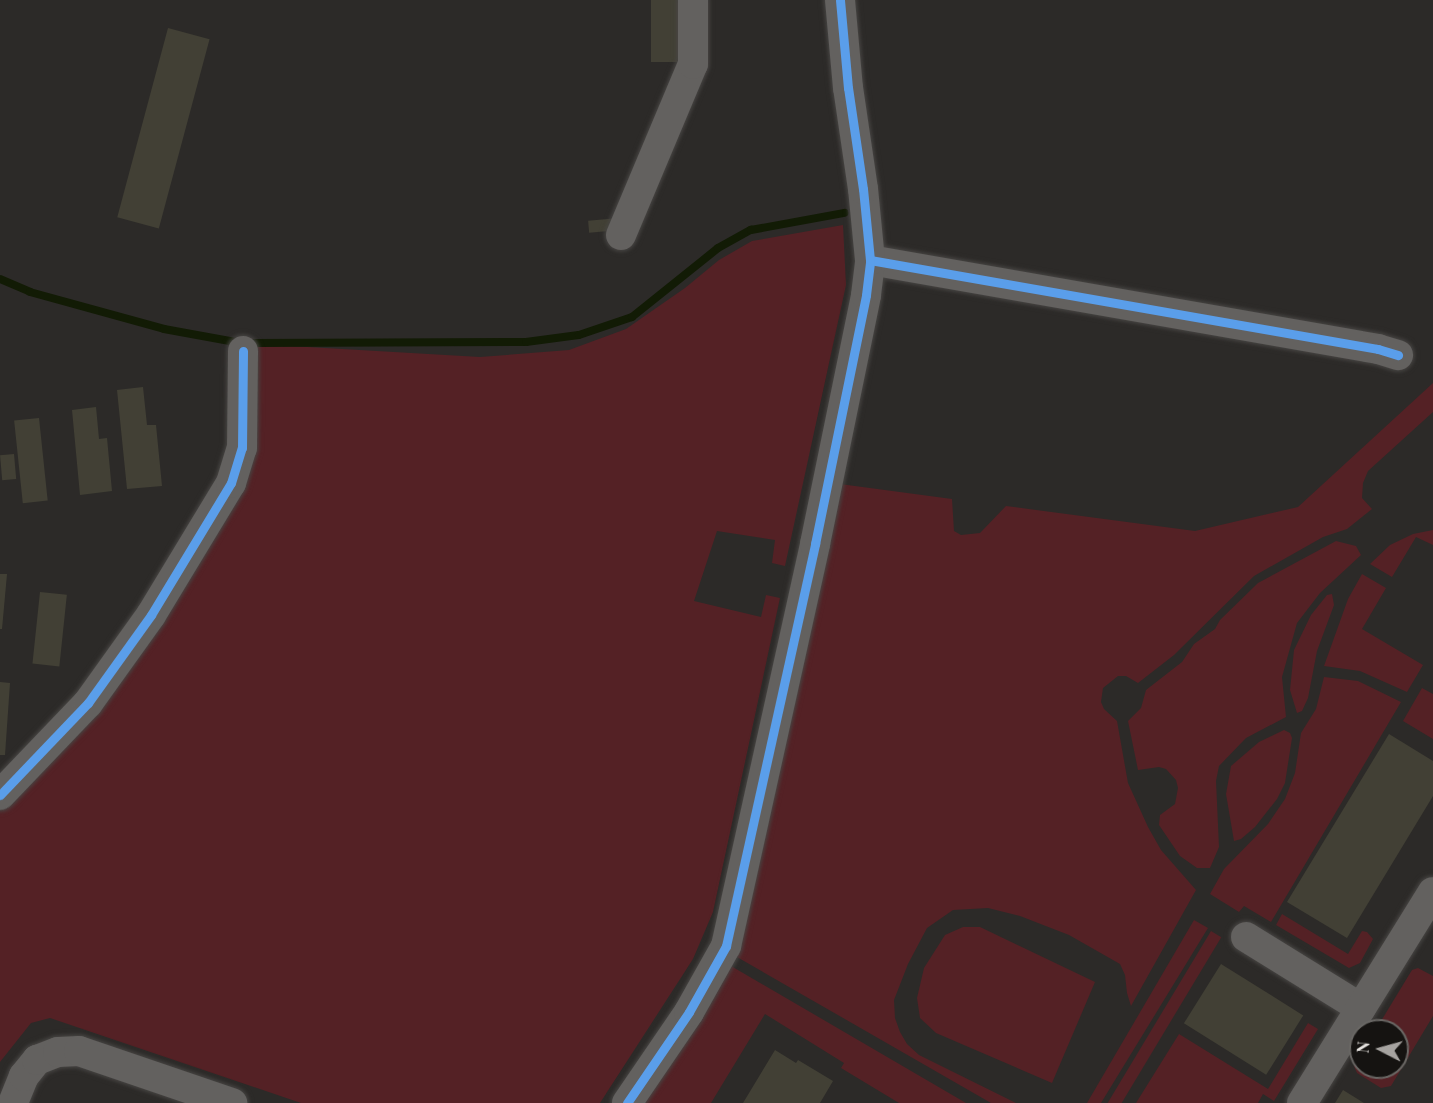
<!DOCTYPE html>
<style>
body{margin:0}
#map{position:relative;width:1433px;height:1103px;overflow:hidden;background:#2c2a28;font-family:"Playfair Display",serif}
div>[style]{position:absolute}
.green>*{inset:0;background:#542125;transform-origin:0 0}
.stream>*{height:8px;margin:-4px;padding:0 4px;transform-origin:4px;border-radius:4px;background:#121b05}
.building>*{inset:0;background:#424035;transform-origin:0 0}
.roads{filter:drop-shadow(0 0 2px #474543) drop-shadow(0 0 2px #474543)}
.minor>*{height:30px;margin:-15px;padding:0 15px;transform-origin:15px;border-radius:15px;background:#63615f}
.cycleway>*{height:9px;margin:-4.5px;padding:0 4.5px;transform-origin:4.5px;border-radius:4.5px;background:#5a9eea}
span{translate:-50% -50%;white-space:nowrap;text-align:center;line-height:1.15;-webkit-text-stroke:4.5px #151311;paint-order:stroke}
.north{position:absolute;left:1349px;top:1019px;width:60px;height:60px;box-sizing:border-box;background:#151311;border:2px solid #696764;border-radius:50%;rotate:276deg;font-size:16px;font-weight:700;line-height:24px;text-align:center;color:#e7e4e1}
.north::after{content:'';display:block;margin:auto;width:21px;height:27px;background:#a6a3a0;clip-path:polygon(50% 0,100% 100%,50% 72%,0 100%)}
</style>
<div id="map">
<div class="green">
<i style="clip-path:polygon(843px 225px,846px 285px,785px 566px,772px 563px,775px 540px,717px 531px,694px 601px,761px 617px,766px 595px,780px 598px,713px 912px,693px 959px,600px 1103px,301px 1103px,50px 1018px,31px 1023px,0 1062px,0 809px,197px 551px,256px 344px,480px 357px,569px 350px,626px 329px,685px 288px,719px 260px,752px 241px)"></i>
<i style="clip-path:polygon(1433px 383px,1433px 412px,1368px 471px,1363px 483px,1362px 498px,1372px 509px,1347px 529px,1323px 537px,1254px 576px,1174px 655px,1138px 683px,1126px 676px,1118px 676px,1103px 688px,1101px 702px,1104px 709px,1117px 721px,1128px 783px,1148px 827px,1161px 850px,1196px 890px,1131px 1006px,1127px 993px,1125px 975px,1120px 964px,1069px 935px,1020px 916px,988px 908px,953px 910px,927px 928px,908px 964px,894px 1000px,895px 1018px,900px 1032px,907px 1044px,919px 1055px,1016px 1103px,991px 1103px,730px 953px,840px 484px,952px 499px,954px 531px,961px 535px,980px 533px,1006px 506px,1195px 531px,1298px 507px)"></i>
<i style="clip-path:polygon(1433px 530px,1433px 545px,1416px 537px,1392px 577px,1370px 564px,1390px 545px,1413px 534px)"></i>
<i style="clip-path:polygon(1336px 541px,1356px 546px,1361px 555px,1320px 593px,1297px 623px,1282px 677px,1286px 717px,1246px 738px,1219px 766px,1216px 781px,1219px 847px,1210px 868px,1197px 868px,1180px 856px,1159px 825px,1160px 815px,1175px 804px,1178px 788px,1176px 780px,1166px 769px,1159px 767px,1138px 770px,1128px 721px,1141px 708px,1146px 690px,1182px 662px,1194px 644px,1215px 629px,1220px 620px,1258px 583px)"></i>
<i style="clip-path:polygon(1362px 574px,1386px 588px,1362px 629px,1423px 665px,1407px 692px,1360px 671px,1324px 666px,1348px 599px)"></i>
<i style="clip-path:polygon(1332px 594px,1334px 605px,1317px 651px,1308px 698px,1302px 711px,1297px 713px,1290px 690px,1294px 650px,1311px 615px,1327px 595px)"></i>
<i style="clip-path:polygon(1324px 677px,1358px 681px,1401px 702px,1271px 922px,1244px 906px,1239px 912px,1210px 894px,1224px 869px,1268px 824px,1285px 799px,1295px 773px,1301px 733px,1316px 709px)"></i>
<i style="clip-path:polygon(1422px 688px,1433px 694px,1433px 739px,1403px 721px)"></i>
<i style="clip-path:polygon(1284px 730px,1290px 733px,1292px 738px,1285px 783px,1277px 799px,1255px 827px,1241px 839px,1234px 841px,1226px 794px,1231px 766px,1259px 742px)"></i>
<i style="clip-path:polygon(1282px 914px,1348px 954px,1362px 931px,1367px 932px,1373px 939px,1360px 963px,1349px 968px,1276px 925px)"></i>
<i style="clip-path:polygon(1194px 920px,1208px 928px,1101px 1103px,1087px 1103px)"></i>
<i style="clip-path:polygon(963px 927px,980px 927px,1095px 982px,1052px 1083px,936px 1033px,920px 1018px,917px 998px,924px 968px,945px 935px)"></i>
<i style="left:1211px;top:931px;width:12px;height:201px;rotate:31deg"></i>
<i style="clip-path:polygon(726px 963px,966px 1103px,899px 1103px,841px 1068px,844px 1063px,765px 1014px,711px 1103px,635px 1103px)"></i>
<i style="clip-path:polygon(1418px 968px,1433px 976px,1433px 1016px,1391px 1086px,1381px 1088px,1357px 1073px,1354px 1066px,1361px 1053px,1361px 1067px,1397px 1067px,1397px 1031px,1375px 1031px,1412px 970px)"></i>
<i style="clip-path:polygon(1308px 1023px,1318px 1029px,1274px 1101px,1263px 1094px,1258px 1103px,1136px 1103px,1179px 1034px,1268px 1089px)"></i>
</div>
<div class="stream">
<i style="left:0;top:279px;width:33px;rotate:23deg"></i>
<i style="left:30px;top:292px;width:139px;rotate:15.4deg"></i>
<i style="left:164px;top:329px;width:78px;rotate:10.3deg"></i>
<i style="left:241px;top:343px;width:285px;rotate:-0.2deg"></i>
<i style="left:526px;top:342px;width:53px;rotate:-7.5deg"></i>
<i style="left:579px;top:335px;width:56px;rotate:-18.8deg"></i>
<i style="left:632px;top:317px;width:110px;rotate:-38.7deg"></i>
<i style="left:718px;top:248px;width:38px;rotate:-29deg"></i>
<i style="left:751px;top:230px;width:95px;rotate:-10.4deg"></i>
</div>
<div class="building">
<i style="left:651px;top:0;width:32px;height:62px"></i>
<i style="left:168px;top:28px;width:43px;height:196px;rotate:15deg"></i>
<i style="left:619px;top:218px;width:12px;height:31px;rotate:85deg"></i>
<i style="clip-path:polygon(143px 387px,147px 425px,156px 425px,162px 486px,127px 489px,117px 390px)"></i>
<i style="clip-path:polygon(96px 407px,99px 439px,107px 438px,112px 491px,80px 495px,72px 410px)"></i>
<i style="left:39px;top:418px;width:83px;height:25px;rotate:84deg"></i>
<i style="left:14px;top:454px;width:25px;height:14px;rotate:85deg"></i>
<i style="clip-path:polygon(0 574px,7px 574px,2px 629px,0 629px)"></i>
<i style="left:40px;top:592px;width:27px;height:72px;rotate:6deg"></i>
<i style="clip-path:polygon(0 682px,10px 683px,5px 755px,0 755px)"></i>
<i style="clip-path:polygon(1389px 734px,1433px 761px,1433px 796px,1347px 938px,1287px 902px)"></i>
<i style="left:1221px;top:964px;width:97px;height:70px;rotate:32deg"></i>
<i style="clip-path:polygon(775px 1050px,796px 1063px,798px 1060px,833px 1081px,820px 1103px,743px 1103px)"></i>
<i style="clip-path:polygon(1343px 1090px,1364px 1103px,1335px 1103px)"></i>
</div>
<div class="roads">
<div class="minor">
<i style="left:621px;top:235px;width:186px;rotate:-67.2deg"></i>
<i style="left:693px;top:64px;width:64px;rotate:-90deg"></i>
<i style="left:870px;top:260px;width:516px;rotate:9.94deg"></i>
<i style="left:1378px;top:349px;width:21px;rotate:17deg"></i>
<i style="left:0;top:795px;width:127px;rotate:-46.3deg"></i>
<i style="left:88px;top:703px;width:108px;rotate:-54.4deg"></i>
<i style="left:151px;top:615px;width:154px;rotate:-58.8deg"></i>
<i style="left:231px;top:483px;width:37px;rotate:-73deg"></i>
<i style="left:242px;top:448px;width:97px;rotate:-89.4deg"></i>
<i style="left:1246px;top:937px;width:135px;rotate:31.7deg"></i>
<i style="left:13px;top:1103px;width:29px;rotate:-68deg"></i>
<i style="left:24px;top:1076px;width:21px;rotate:-51deg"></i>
<i style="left:37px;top:1060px;width:22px;rotate:-21deg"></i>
<i style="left:58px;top:1052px;width:21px;rotate:-3deg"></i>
<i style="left:79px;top:1051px;width:162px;rotate:18.8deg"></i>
<i style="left:627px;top:1103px;width:110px;rotate:-55.7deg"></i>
<i style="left:689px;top:1012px;width:76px;rotate:-60.7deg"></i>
<i style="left:726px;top:946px;width:412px;rotate:-77.5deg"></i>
<i style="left:815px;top:544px;width:254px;rotate:-78.4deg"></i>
<i style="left:866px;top:295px;width:35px;rotate:-83deg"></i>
<i style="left:870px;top:260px;width:71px;rotate:-95.6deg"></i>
<i style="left:863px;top:189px;width:102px;rotate:-98.4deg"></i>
<i style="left:848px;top:88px;width:88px;rotate:-95.2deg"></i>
<i style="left:1302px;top:1103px;width:248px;rotate:-58.2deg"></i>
</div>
</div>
<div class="cycleway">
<i style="left:870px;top:260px;width:516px;rotate:9.94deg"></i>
<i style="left:1378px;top:349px;width:21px;rotate:17deg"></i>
<i style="left:0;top:795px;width:127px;rotate:-46.3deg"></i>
<i style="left:88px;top:703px;width:108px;rotate:-54.4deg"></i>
<i style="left:151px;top:615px;width:154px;rotate:-58.8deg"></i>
<i style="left:231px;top:483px;width:37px;rotate:-73deg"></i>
<i style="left:242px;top:448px;width:97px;rotate:-89.4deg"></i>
<i style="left:627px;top:1103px;width:110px;rotate:-55.7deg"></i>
<i style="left:689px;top:1012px;width:76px;rotate:-60.7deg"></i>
<i style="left:726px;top:946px;width:412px;rotate:-77.5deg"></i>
<i style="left:815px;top:544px;width:254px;rotate:-78.4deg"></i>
<i style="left:866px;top:295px;width:35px;rotate:-83deg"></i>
<i style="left:870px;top:260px;width:71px;rotate:-95.6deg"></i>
<i style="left:863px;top:189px;width:102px;rotate:-98.4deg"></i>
<i style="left:848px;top:88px;width:88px;rotate:-95.2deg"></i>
</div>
<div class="north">N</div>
</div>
